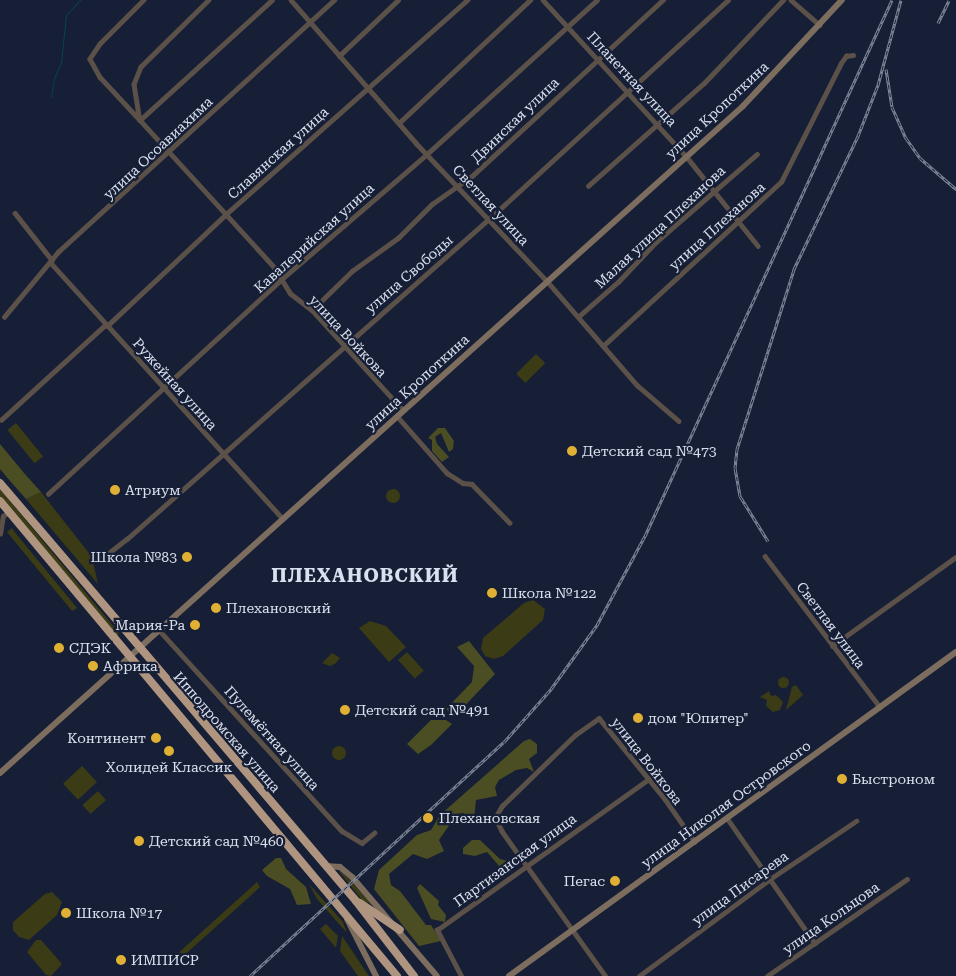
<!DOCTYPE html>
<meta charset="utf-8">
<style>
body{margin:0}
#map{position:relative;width:956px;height:976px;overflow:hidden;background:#161f35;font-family:"Roboto Serif",serif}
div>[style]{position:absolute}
.green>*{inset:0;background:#3b3c15;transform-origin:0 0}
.round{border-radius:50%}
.forest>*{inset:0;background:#4b4d22}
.stream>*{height:1px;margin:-0.5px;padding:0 0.5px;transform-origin:0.5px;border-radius:0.5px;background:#044554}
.street>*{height:4.5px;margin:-2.25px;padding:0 2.25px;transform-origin:2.25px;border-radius:2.25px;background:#5c5149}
.secondary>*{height:6px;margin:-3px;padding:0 3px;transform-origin:3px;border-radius:3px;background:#7d6d5f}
.highway>*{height:8px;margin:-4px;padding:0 4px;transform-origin:4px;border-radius:4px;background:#af9580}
.rail>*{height:3px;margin-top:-1.5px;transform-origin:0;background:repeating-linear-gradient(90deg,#161f35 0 4px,#81899b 0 8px);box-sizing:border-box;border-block:1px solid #81899b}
.dots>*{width:14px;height:14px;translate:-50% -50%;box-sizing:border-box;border:2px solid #161f35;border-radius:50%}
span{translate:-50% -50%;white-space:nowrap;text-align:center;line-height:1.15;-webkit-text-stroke:4.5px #161f35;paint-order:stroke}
.street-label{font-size:14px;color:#d9e0ef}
.poi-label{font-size:14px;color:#d9e0ef}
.left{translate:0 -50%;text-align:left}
.right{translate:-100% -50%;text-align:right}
.district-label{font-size:19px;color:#d9e0ef;font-weight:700;letter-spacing:1px}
</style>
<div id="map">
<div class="green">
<i style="left:536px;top:354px;width:13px;height:28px;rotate:45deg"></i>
<i style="left:16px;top:423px;width:43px;height:11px;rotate:51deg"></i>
<i class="round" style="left:386px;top:489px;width:14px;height:14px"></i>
<i style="clip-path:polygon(0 489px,119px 633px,117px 637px,0 498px)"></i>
<i style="clip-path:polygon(41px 492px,92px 557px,98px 584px,26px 499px)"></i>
<i style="clip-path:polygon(12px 528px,17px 535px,77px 608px,72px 611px,7px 532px)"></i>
<i style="clip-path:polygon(533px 600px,545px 609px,543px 620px,503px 656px,494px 659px,485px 656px,481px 649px,483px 638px,524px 603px)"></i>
<i style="clip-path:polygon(370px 621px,386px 626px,406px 647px,389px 662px,359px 628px)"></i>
<i style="left:407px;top:652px;width:25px;height:12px;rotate:48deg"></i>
<i style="clip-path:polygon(332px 653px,340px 658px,336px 663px,330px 666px,322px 663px)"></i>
<i class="round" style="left:777.5px;top:676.5px;width:11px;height:11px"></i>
<i style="clip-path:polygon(796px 685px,803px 695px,786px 710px,792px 687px)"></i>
<i style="clip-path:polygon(769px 691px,771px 696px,776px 695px,783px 702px,780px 710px,773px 712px,766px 706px,767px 700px,760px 697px)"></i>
<i class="round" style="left:332px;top:746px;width:14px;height:14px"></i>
<i style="left:82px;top:766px;width:22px;height:26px;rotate:47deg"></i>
<i style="left:98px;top:791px;width:12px;height:21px;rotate:48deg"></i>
<i style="clip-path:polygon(338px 870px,345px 875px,374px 906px,362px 900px)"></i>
<i style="clip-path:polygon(257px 882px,260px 887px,247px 899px,180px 959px,175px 956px)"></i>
<i style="clip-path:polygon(309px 884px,343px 922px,347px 933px,317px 899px)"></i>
<i style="clip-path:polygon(52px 892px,62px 902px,57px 915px,29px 940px,19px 937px,13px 930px,13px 922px,45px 894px)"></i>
<i style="clip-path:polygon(326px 924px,338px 936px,336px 948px,320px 929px)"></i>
<i style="clip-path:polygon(342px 936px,369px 976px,358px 976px,340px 951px)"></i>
<i style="clip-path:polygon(36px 940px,41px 940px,62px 964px,51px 976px,46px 975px,27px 952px)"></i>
</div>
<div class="forest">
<i style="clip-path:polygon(438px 428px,445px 428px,454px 441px,453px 449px,449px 452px,441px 433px,435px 437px,437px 444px,449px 457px,442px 462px,432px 451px,432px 440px,428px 438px)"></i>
<i style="clip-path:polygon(0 444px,24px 473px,41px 492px,26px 499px,11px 482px,0 469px)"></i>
<i style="clip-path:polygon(469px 641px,495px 674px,454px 717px,446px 709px,472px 682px,474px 666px,457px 647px)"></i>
<i style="clip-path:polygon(431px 720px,446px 720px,452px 724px,431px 745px,418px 754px,407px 744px)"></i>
<i style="clip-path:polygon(530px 739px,537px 744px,537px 753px,529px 759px,534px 772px,527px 768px,516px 770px,499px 780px,495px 787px,497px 796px,476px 800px,474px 819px,463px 813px,457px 814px,439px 840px,444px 851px,427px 859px,413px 854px,389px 874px,391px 885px,400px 891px,426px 925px,431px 925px,441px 941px,419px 946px,374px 889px,379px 870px,417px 835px,431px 830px,440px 815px,524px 741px)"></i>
<i style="clip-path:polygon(472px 840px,480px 840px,500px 859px,515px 863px,517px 867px,509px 870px,499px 866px,487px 852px,475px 856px,463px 854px,463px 848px)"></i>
<i style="clip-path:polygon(276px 858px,281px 858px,286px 869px,306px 887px,311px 904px,297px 905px,290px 889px,267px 876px,262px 870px)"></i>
<i style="clip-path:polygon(420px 884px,439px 901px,438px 905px,446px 915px,445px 922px,431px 919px,417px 888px)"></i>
</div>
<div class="stream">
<i style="left:51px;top:97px;width:19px;rotate:-81deg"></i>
<i style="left:54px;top:78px;width:17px;rotate:-65deg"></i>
<i style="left:61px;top:63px;width:48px;rotate:-84.1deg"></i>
<i style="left:66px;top:15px;width:21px;rotate:-47deg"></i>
</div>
<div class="street">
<i style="left:144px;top:0;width:62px;rotate:135deg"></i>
<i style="left:100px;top:44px;width:18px;rotate:124deg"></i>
<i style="left:90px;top:59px;width:21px;rotate:61deg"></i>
<i style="left:100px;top:77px;width:59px;rotate:47.1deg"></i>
<i style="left:140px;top:120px;width:178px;rotate:-42.3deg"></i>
<i style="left:209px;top:0;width:95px;rotate:135.4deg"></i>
<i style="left:141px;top:67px;width:18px;rotate:112deg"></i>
<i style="left:134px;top:84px;width:36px;rotate:81deg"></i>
<i style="left:140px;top:120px;width:199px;rotate:47.6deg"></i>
<i style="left:274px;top:267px;width:31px;rotate:58deg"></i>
<i style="left:290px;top:293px;width:28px;rotate:38deg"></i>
<i style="left:312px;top:310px;width:135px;rotate:47.7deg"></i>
<i style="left:291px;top:0;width:190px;rotate:48.8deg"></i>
<i style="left:416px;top:143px;width:190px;rotate:46.5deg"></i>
<i style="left:547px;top:281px;width:138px;rotate:49.1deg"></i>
<i style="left:637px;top:385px;width:55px;rotate:40.6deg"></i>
<i style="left:543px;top:0;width:212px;rotate:47.5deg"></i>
<i style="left:686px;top:156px;width:115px;rotate:51.3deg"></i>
<i style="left:791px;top:0;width:38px;rotate:41deg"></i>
<i style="left:339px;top:56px;width:81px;rotate:-43.5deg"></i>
<i style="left:399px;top:123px;width:180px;rotate:-43.2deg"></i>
<i style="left:588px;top:186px;width:155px;rotate:-41.6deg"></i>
<i style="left:704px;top:83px;width:115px;rotate:-46.4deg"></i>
<i style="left:15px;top:213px;width:60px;rotate:51.8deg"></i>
<i style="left:51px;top:263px;width:345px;rotate:47.8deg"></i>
<i style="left:312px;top:310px;width:56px;rotate:-44.3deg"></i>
<i style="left:352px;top:271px;width:57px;rotate:-35.7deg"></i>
<i style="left:398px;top:238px;width:48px;rotate:-45deg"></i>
<i style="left:432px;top:204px;width:49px;rotate:-35deg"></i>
<i style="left:472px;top:176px;width:260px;rotate:-42.7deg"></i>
<i style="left:4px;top:317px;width:85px;rotate:-50.3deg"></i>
<i style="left:58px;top:252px;width:374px;rotate:-42.4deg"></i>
<i style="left:578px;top:317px;width:53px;rotate:-41.2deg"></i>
<i style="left:618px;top:282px;width:54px;rotate:-46.5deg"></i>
<i style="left:655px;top:243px;width:135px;rotate:-41.1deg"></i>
<i style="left:107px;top:326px;width:162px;rotate:-43.2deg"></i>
<i style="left:225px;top:215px;width:324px;rotate:-41.6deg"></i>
<i style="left:603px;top:346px;width:242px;rotate:-42.7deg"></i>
<i style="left:781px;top:182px;width:133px;rotate:-63.2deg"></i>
<i style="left:841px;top:63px;width:9px;rotate:-54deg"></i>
<i style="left:846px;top:56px;width:7px;rotate:-8deg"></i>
<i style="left:397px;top:416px;width:76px;rotate:48.7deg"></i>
<i style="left:447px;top:473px;width:19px;rotate:32deg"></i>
<i style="left:463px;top:483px;width:9px;rotate:6deg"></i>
<i style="left:472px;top:484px;width:54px;rotate:45.7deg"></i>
<i style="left:1px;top:420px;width:142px;rotate:-42.4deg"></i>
<i style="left:48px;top:494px;width:319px;rotate:-42.6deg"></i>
<i style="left:283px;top:278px;width:190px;rotate:-40.7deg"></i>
<i style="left:427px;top:154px;width:229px;rotate:-42.2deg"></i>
<i style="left:0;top:534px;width:18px;rotate:-81deg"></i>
<i style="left:3px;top:516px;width:7px;rotate:-34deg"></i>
<i style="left:765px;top:556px;width:190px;rotate:52.7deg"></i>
<i style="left:101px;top:559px;width:33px;rotate:-38deg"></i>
<i style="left:127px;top:539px;width:483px;rotate:-41.5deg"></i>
<i style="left:489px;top:219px;width:324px;rotate:-42.5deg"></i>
<i style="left:159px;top:630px;width:272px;rotate:47.7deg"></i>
<i style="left:342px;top:831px;width:23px;rotate:31deg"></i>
<i style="left:362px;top:843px;width:16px;rotate:-40deg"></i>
<i style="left:832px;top:646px;width:153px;rotate:-35.7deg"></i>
<i style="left:727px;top:818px;width:153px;rotate:54.9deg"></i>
<i style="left:461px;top:976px;width:52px;rotate:-117.6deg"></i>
<i style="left:437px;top:930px;width:260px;rotate:-35.5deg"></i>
<i style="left:605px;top:976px;width:177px;rotate:-125.6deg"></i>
<i style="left:502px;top:832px;width:16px;rotate:-117deg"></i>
<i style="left:495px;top:818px;width:14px;rotate:-60deg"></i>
<i style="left:502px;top:806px;width:102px;rotate:-44.2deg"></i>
<i style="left:575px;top:735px;width:29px;rotate:-35deg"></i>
<i style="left:599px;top:718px;width:104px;rotate:50.8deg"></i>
<i style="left:665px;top:799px;width:52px;rotate:55.1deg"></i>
<i style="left:639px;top:976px;width:163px;rotate:-36.5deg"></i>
<i style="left:770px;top:879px;width:104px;rotate:-34deg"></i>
<i style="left:767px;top:976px;width:170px;rotate:-34.7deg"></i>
</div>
<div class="secondary">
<i style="left:0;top:773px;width:998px;rotate:-41.91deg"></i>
<i style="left:743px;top:106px;width:145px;rotate:-47deg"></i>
<i style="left:326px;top:866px;width:14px;rotate:4deg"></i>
<i style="left:340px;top:867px;width:16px;rotate:40deg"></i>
<i style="left:352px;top:877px;width:130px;rotate:49.4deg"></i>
<i style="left:347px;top:919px;width:64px;rotate:63deg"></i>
<i style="left:509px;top:976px;width:552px;rotate:-35.94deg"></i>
</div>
<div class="highway">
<i style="left:0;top:483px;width:549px;rotate:49.58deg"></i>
<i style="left:356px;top:901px;width:95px;rotate:52.3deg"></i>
<i style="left:0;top:501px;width:619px;rotate:50.11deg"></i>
<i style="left:360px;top:903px;width:48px;rotate:34deg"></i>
</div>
<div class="rail">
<i style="left:938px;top:23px;width:25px;rotate:-64deg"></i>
<i style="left:886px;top:69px;width:38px;rotate:81deg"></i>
<i style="left:892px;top:107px;width:34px;rotate:66deg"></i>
<i style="left:906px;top:138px;width:24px;rotate:55deg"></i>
<i style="left:920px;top:158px;width:48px;rotate:40.7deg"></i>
<i style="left:768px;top:541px;width:53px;rotate:-121.9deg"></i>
<i style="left:740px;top:496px;width:28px;rotate:-100deg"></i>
<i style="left:735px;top:468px;width:19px;rotate:-84deg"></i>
<i style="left:737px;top:449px;width:189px;rotate:-72.4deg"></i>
<i style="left:794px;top:269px;width:148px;rotate:-64.3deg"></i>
<i style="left:858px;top:136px;width:55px;rotate:-68.6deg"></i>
<i style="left:878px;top:85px;width:88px;rotate:-74.9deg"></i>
<i style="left:250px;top:976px;width:345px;rotate:-42.7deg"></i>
<i style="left:504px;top:742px;width:71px;rotate:-48.4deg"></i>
<i style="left:551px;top:689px;width:79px;rotate:-54.3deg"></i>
<i style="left:597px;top:625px;width:101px;rotate:-61.7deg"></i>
<i style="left:645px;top:536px;width:590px;rotate:-65.26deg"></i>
</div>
<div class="dots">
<i style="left:572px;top:451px;background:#dfb034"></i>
<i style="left:115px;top:490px;background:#dfb034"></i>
<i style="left:187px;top:557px;background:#dfb034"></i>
<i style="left:492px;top:593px;background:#dfb034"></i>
<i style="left:216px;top:608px;background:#dfb034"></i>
<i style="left:195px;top:625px;background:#dfb034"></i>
<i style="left:59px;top:648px;background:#dfb034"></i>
<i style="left:93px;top:666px;background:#dfb034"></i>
<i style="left:345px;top:710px;background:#dfb034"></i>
<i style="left:638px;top:718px;background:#dfb034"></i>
<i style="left:156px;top:738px;background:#dfb034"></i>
<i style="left:169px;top:751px;background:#dfb034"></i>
<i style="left:842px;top:779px;background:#dfb034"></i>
<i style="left:428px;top:818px;background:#dfb034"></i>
<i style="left:139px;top:841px;background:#dfb034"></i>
<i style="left:615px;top:881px;background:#dfb034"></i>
<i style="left:66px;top:913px;background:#dfb034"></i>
<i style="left:121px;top:960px;background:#dfb034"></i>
</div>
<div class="street-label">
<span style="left:632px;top:79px;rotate:47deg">Планетная улица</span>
<span style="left:717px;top:110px;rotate:-43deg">улица Кропоткина</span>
<span style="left:515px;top:120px;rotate:-44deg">Двинская улица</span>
<span style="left:158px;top:148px;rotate:-43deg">улица Осоавиахима</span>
<span style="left:278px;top:153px;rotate:-42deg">Славянская улица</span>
<span style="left:491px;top:205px;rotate:47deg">Светлая улица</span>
<span style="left:717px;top:226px;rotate:-42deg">улица Плеханова</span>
<span style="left:660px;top:227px;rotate:-43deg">Малая улица Плеханова</span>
<span style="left:314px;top:238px;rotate:-42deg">Кавалерийская улица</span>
<span style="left:409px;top:274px;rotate:-41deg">улица Свободы</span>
<span style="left:348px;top:336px;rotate:47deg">улица Войкова</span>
<span style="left:417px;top:382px;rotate:-42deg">улица Кропоткина</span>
<span style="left:175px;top:384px;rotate:48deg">Ружейная улица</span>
<span style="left:831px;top:625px;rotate:53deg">Светлая улица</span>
<span style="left:227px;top:732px;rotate:49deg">Ипподромская улица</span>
<span style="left:272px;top:738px;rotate:48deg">Пулемётная улица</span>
<span style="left:647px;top:761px;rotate:52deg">улица Войкова</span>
<span style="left:726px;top:804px;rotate:-36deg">улица Николая Островского</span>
<span style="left:515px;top:860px;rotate:-36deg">Партизанская улица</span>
<span style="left:740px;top:888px;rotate:-36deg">улица Писарева</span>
<span style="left:831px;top:918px;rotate:-35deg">улица Кольцова</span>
</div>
<div class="poi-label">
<span class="left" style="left:582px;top:451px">Детский сад №473</span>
<span class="left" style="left:125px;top:490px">Атриум</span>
<span class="right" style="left:177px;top:557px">Школа №83</span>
<span class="left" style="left:502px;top:593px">Школа №122</span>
<span class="left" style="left:226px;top:608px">Плехановский</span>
<span class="right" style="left:185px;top:625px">Мария-Ра</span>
<span class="left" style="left:69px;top:648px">СДЭК</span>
<span class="left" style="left:103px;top:666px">Африка</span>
<span class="left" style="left:355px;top:710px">Детский сад №491</span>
<span class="left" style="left:648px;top:718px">дом "Юпитер"</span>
<span class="right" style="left:146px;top:738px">Континент</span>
<span style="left:169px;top:767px">Холидей Классик</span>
<span class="left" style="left:852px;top:779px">Быстроном</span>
<span class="left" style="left:439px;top:818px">Плехановская</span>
<span class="left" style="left:149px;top:841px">Детский сад №460</span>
<span class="right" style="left:605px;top:881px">Пегас</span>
<span class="left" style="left:76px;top:913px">Школа №17</span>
<span class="left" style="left:131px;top:960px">ИМПИСР</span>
</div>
<div class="district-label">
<span style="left:365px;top:576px">ПЛЕХАНОВСКИЙ</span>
</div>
</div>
